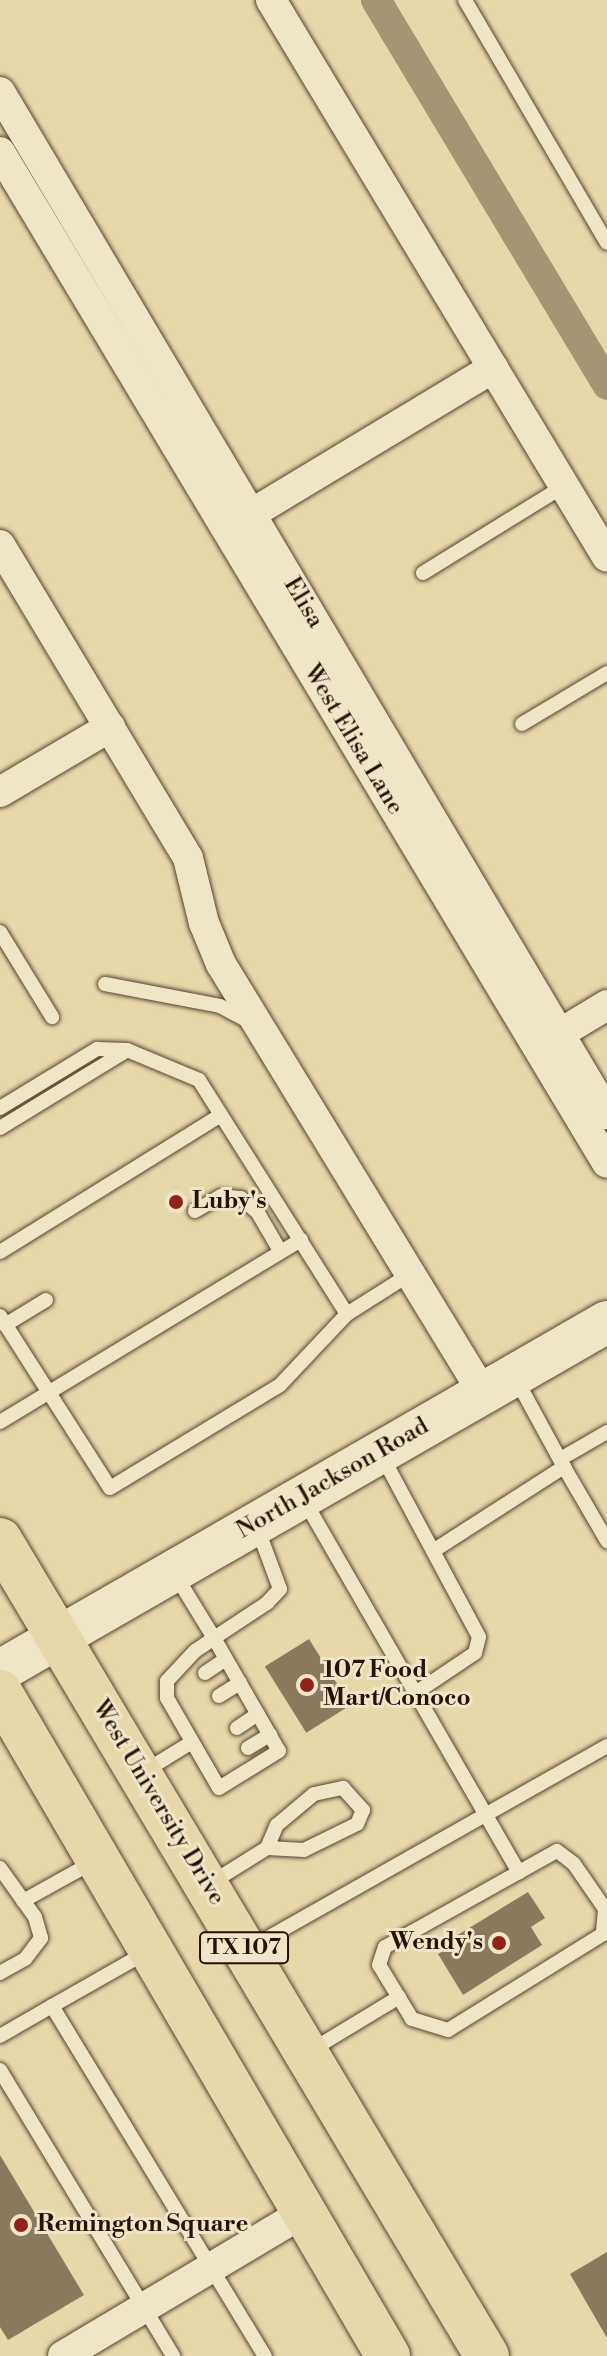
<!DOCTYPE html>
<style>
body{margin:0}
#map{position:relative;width:607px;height:2356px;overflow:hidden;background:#e7d8a9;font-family:"Libre Bodoni",serif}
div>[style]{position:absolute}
.canal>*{height:30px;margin:-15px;padding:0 15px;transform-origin:15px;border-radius:15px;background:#a59573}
.building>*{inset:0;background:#8a795d;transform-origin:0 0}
.roads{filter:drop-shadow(0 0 2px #564432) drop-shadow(0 0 2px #564432)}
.lane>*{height:14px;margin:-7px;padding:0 7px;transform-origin:7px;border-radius:7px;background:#efe6c7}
.street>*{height:30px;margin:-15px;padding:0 15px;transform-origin:15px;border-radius:15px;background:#efe6c7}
.secondary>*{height:42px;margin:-21px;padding:0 21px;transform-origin:21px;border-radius:21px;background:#efe6c7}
.primary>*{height:44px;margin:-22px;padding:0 22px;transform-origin:22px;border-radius:22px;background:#e7d8a9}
.dots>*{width:22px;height:22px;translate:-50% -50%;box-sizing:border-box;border:4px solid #efe6c7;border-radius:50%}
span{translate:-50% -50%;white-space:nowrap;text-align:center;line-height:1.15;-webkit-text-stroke:6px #efe6c7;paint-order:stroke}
.shield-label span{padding:2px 6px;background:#efe6c7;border:2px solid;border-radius:6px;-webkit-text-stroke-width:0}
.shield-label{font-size:22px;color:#25130a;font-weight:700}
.street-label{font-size:24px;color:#25130a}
.poi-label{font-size:24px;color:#25130a;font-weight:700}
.left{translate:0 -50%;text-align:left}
.right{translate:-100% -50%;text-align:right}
</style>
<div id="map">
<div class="canal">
<i style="left:376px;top:0;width:449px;rotate:59deg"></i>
</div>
<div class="building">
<i style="left:309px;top:1639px;width:78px;height:52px;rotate:58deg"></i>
<i style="clip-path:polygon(528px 1892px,545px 1918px,531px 1927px,542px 1945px,463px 1995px,438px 1954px,459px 1942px,456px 1936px)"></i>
<i style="clip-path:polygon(0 2155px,84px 2295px,8px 2340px,0 2327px)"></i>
<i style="clip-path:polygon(607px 2252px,607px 2338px,570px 2274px)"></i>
</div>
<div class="roads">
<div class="lane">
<i style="left:465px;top:0;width:281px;rotate:59.7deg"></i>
<i style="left:423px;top:573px;width:166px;rotate:-31.7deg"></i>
<i style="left:522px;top:724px;width:99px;rotate:-31deg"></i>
<i style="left:0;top:932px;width:100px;rotate:58.5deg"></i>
<i style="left:105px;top:984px;width:117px;rotate:10.8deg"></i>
<i style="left:220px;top:1006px;width:34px;rotate:28deg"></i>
<i style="left:0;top:1108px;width:114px;rotate:-31.3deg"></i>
<i style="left:97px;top:1049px;width:30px;rotate:2deg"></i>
<i style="left:127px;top:1050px;width:78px;rotate:22.6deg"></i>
<i style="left:199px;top:1080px;width:277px;rotate:57.7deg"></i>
<i style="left:0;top:1128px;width:148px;rotate:-31.4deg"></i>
<i style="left:195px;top:1211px;width:30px;rotate:-30deg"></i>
<i style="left:221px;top:1196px;width:20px;rotate:6deg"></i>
<i style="left:241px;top:1198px;width:23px;rotate:41deg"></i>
<i style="left:258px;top:1213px;width:44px;rotate:59.9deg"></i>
<i style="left:0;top:1252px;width:260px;rotate:-31.8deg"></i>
<i style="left:0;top:1316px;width:204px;rotate:57.4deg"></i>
<i style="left:110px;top:1488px;width:199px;rotate:-31.2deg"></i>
<i style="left:280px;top:1385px;width:98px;rotate:-46.7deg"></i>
<i style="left:347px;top:1314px;width:75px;rotate:-32.4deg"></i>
<i style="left:5px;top:1325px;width:48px;rotate:-31.4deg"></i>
<i style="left:0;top:1422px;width:352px;rotate:-31.2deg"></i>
<i style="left:382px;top:1456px;width:205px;rotate:61.8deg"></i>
<i style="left:479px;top:1637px;width:16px;rotate:104deg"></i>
<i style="left:475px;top:1653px;width:70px;rotate:146.1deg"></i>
<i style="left:562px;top:1458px;width:52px;rotate:-30deg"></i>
<i style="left:564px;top:1467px;width:86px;rotate:59.8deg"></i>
<i style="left:304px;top:1500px;width:430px;rotate:60deg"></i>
<i style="left:433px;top:1551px;width:156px;rotate:-32.7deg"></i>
<i style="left:564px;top:1467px;width:100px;rotate:-118.6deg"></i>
<i style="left:176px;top:1576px;width:73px;rotate:58.5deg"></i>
<i style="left:214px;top:1638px;width:130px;rotate:60.1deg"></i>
<i style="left:279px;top:1751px;width:70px;rotate:148.3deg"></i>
<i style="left:219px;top:1788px;width:104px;rotate:-120deg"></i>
<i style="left:167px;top:1698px;width:17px;rotate:-90deg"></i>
<i style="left:167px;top:1681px;width:41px;rotate:-47deg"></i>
<i style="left:195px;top:1651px;width:23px;rotate:-34deg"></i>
<i style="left:214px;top:1638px;width:64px;rotate:-33.4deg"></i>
<i style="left:267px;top:1603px;width:19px;rotate:-47deg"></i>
<i style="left:280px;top:1589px;width:66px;rotate:-110.4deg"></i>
<i style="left:205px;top:1673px;width:25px;rotate:-34deg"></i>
<i style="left:219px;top:1696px;width:25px;rotate:-32deg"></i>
<i style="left:237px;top:1728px;width:25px;rotate:-34deg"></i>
<i style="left:248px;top:1748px;width:26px;rotate:-31deg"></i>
<i style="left:145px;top:1771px;width:55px;rotate:-31.7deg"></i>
<i style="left:557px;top:1851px;width:21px;rotate:37deg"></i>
<i style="left:574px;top:1864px;width:55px;rotate:55.4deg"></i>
<i style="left:605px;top:1909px;width:25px;rotate:95deg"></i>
<i style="left:603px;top:1934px;width:182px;rotate:148.2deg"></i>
<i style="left:448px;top:2030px;width:38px;rotate:-163deg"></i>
<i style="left:412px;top:2019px;width:63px;rotate:-121.4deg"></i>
<i style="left:379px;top:1965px;width:19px;rotate:-72deg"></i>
<i style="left:385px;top:1947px;width:197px;rotate:-29.2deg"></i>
<i style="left:0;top:1868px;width:60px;rotate:54.5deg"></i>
<i style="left:35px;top:1917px;width:22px;rotate:74deg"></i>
<i style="left:41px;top:1938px;width:26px;rotate:127deg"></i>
<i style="left:25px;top:1959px;width:29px;rotate:151deg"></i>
<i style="left:211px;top:1883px;width:66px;rotate:-32deg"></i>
<i style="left:267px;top:1848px;width:25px;rotate:-67deg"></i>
<i style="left:277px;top:1825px;width:48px;rotate:-40deg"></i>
<i style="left:314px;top:1794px;width:30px;rotate:-12deg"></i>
<i style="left:343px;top:1788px;width:30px;rotate:48deg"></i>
<i style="left:363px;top:1810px;width:15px;rotate:113deg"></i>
<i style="left:357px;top:1824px;width:59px;rotate:153.9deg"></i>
<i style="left:304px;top:1850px;width:37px;rotate:-177deg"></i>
<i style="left:23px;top:1901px;width:80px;rotate:-29.1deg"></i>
<i style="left:250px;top:1948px;width:410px;rotate:-29.5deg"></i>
<i style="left:52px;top:2006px;width:112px;rotate:-29.6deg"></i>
<i style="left:0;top:2036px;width:60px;rotate:-30deg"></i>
<i style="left:52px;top:2006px;width:410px;rotate:58.7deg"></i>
<i style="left:310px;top:2051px;width:104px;rotate:-31.2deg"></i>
<i style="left:0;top:2070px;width:334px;rotate:58.8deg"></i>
</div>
<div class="street">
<i style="left:271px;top:0;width:650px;rotate:58.9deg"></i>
<i style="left:0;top:92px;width:1189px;rotate:59.29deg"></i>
<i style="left:0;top:152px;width:1179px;rotate:59.02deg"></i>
<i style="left:251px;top:514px;width:283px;rotate:-31.1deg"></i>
<i style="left:0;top:545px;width:365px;rotate:59deg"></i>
<i style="left:188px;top:858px;width:67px;rotate:76.2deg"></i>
<i style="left:204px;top:923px;width:44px;rotate:67.5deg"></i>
<i style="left:221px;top:964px;width:503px;rotate:58.59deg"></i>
<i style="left:0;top:792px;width:128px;rotate:-30.6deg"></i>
<i style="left:559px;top:1034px;width:56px;rotate:-31.1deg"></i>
<i style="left:63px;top:2356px;width:277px;rotate:-30.8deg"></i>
</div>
<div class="secondary">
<i style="left:0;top:1671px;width:700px;rotate:-29.9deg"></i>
</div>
<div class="primary">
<i style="left:0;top:1540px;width:950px;rotate:59.17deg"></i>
<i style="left:0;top:1692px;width:769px;rotate:59.7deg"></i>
</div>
</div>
<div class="dots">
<i style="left:176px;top:1202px;background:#8f2418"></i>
<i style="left:307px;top:1685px;background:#8f2418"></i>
<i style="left:499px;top:1943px;background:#8f2418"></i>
<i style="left:21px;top:2225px;background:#8f2418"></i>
</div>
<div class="shield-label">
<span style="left:244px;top:1948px">TX 107</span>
</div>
<div class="street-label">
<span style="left:303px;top:603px;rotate:59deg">Elisa</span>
<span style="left:353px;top:740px;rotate:59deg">West Elisa Lane</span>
<span style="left:333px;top:1479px;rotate:-30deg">North Jackson Road</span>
<span style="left:158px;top:1803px;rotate:59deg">West University Drive</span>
</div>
<div class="poi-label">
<span class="left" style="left:192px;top:1202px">Luby's</span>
<span class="left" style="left:323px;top:1685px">107 Food<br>Mart/Conoco</span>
<span class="right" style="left:483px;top:1943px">Wendy's</span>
<span class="left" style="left:37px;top:2225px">Remington Square</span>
</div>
</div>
